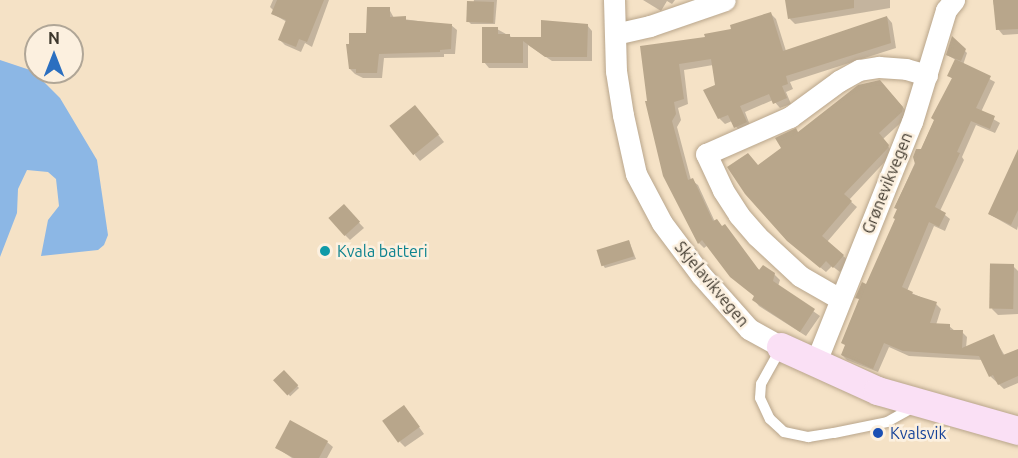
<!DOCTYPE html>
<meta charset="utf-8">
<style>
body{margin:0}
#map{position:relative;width:1018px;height:458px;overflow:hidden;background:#f5e2c6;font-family:Ubuntu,sans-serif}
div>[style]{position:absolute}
.water>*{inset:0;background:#8cb7e5}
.shadow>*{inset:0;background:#0003;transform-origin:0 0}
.building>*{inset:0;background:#b8a68b;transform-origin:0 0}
.roads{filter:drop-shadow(0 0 2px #b8a58b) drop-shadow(0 0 2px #b8a58b)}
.service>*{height:10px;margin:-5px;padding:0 5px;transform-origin:5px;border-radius:5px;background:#fff}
.minor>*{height:21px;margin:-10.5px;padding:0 10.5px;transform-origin:10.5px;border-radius:10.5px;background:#fff}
.secondary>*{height:28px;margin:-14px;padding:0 14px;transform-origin:14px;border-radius:14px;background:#fae0f5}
.dots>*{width:16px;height:16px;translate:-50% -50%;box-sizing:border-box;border:3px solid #fcf0df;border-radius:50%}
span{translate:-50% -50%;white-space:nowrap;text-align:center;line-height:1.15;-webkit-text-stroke:5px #fcf0df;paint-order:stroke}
.street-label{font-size:16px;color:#3e372c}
.culture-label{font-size:16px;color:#0d838f}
.left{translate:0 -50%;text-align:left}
.transit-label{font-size:16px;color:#164399}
.north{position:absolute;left:24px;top:24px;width:60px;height:60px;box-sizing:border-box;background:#fcf0df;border:2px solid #b0a697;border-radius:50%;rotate:0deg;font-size:16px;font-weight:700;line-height:24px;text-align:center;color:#3e372c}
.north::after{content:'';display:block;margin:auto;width:21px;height:27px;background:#2b6fc0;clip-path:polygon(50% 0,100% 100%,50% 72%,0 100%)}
</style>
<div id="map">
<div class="water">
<i style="clip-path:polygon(0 60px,33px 71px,60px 98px,97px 160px,108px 235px,104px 245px,98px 250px,41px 256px,48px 220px,59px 206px,56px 179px,48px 172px,27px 170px,18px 189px,17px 213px,0 257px)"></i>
</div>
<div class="shadow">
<i style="clip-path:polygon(273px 0,329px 0,312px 47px,305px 43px,301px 52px,285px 45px,280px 40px,287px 22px,273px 14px,274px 11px,270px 7px)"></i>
<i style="clip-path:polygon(474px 0,497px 0,495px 24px,471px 24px,469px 22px)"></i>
<i style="clip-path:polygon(643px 0,675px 0,672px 4px,667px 1px,661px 11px)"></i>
<i style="clip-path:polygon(797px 0,890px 0,890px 8px,795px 24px,790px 19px)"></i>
<i style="clip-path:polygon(993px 0,1018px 0,1018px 34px,1003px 35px,998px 29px)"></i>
<i style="clip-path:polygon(389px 9px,394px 18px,451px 25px,457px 30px,455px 54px,444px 54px,444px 57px,384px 58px,382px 78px,363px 78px,355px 74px,350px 69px,367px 35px)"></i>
<i style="clip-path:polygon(771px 14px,776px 19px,786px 51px,887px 17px,892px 23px,896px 48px,790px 82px,793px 89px,786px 92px,791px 104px,780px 108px,773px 100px,745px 112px,751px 128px,740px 132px,732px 121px,725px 124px,719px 118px,713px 65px,684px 70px,688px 104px,678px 108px,681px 120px,677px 127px,691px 180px,698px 185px,715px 222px,760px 271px,774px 274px,780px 280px,778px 286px,820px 316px,806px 336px,759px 306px,754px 300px,756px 297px,708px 245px,704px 248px,699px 243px,664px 175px,646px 102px,648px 102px,642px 48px,706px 38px,733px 31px)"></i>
<i style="clip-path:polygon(587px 25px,592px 31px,592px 61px,552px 61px,528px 45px,528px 68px,489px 68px,484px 62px,497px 29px,513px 38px,543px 38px)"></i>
<i style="clip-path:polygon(952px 38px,967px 53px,963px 65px,995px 82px,981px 112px,1000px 123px,995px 133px,976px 125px,962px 157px,964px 160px,940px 211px,950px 219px,945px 231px,934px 226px,907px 291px,936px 304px,941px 309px,936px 325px,949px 326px,955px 331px,962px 332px,967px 337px,966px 348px,993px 336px,1005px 356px,1018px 350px,1018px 383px,1004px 389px,990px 376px,983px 360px,909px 356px,889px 347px,878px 372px,847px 360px,842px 355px,867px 286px,897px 219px,898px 210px,895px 207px,953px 79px,949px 76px,956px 60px,947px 55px)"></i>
<i style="clip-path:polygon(885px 87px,908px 113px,907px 117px,883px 139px,893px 153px,849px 200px,857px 207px,827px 242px,849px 261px,840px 272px,832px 266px,826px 272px,794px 246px,759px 167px,799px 134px)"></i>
<i style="clip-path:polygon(420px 112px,444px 142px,420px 161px,415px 155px)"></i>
<i style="clip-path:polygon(1018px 173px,1018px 226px,1017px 230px,989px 214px)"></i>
<i style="clip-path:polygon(349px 212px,364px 228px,350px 240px,345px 235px)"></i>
<i style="clip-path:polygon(629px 241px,636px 259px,605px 268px,603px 265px)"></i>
<i style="clip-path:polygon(1013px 266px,1018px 271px,1018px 314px,998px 315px,992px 309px)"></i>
<i style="left:284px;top:372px;width:22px;height:12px;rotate:47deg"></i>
<i style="clip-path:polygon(409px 413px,424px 434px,405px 447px,400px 442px)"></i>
<i style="clip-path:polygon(327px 442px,333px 447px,327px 458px,292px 458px,277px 448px)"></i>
</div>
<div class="building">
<i style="clip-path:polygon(277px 0,324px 0,307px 42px,299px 39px,296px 47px,278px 40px,286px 20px,271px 14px)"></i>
<i style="clip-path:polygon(785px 0,854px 0,854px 8px,788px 19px)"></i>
<i style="clip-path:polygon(993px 0,1018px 0,1018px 29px,996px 30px)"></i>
<i style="left:467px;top:1px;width:27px;height:21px;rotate:2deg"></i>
<i style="clip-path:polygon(367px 7px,390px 7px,390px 17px,406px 16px,406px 20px,452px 24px,451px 49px,440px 50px,440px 52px,379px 54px,377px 73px,356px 73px,356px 69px,349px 69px,346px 44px,349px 44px,349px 33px,366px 33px)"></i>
<i style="clip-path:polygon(771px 12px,783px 51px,887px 16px,891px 43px,786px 76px,788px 84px,782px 86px,787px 98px,773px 104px,769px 94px,740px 106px,747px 122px,734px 128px,728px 115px,718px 119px,703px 90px,715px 85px,711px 59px,679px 64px,684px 99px,674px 102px,676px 114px,672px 121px,688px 180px,693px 178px,713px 221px,717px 219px,722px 226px,725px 224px,759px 270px,763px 265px,775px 273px,773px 281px,815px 309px,800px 332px,752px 300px,754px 296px,730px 277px,702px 240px,698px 244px,663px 176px,645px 101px,647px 101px,640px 46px,705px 37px,704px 34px,731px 29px,730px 25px)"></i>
<i style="clip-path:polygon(541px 20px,588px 24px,587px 57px,545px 57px,523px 41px,523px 63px,482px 63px,482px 27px,498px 27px,498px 34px,510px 34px,510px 37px,541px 37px)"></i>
<i style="clip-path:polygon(952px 36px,966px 49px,961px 61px,946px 55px)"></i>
<i style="clip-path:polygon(955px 59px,991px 76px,976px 108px,995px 116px,990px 129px,971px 121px,957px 152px,960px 153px,935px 207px,946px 213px,939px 227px,929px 222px,902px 287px,913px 292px,912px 294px,937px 302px,930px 323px,950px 324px,950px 330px,963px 330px,962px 348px,994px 334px,1003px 355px,1018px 349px,1018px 376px,998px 385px,993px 375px,989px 377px,979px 356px,903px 351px,884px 343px,873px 369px,841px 355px,845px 345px,841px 343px,859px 299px,855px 298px,862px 282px,866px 284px,895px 219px,893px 218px,897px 209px,894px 208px,915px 164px,913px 157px,916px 149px,921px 149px,934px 120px,931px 118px,952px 78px,947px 76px)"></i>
<i style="clip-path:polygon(880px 80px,903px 107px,902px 112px,879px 133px,889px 145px,888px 148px,844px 194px,852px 201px,822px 236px,844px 255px,833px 268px,826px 261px,820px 268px,787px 241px,745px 194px,727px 167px,748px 153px,758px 165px,781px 148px,775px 138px,796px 128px,798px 132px,858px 85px)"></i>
<i style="left:415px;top:105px;width:38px;height:33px;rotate:51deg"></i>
<i style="clip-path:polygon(1018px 149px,1018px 210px,1011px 225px,988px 214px)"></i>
<i style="left:344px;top:204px;width:24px;height:21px;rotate:48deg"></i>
<i style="left:629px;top:240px;width:17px;height:34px;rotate:73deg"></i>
<i style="left:1014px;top:264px;width:45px;height:24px;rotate:91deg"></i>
<i style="left:284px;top:370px;width:21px;height:15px;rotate:47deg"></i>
<i style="left:404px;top:405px;width:27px;height:27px;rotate:54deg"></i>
<i style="clip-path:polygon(290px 420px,328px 441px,319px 458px,294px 458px,275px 448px)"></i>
</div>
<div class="roads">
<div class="service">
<i style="left:781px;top:348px;width:41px;rotate:119.1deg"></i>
<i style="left:761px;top:384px;width:14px;rotate:94deg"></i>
<i style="left:760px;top:398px;width:23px;rotate:65deg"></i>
<i style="left:770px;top:419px;width:19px;rotate:43deg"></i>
<i style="left:784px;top:432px;width:25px;rotate:12deg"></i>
<i style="left:808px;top:437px;width:26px;rotate:-9deg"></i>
<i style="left:834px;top:433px;width:54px;rotate:-11.7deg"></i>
<i style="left:887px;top:422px;width:31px;rotate:-29deg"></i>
</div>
<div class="minor">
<i style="left:614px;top:0;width:71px;rotate:88.4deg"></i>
<i style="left:616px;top:71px;width:45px;rotate:81deg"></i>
<i style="left:623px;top:115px;width:60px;rotate:77.6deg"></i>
<i style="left:636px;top:174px;width:55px;rotate:62deg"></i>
<i style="left:662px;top:223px;width:65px;rotate:53.1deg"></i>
<i style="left:701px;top:275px;width:72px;rotate:48.4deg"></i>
<i style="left:749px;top:329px;width:37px;rotate:29deg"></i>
<i style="left:615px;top:34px;width:36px;rotate:-13deg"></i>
<i style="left:650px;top:26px;width:79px;rotate:-19.1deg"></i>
<i style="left:840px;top:299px;width:46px;rotate:-150.1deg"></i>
<i style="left:800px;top:276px;width:59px;rotate:-137.1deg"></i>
<i style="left:757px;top:236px;width:28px;rotate:-131deg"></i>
<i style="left:739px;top:215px;width:30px;rotate:-123deg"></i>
<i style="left:723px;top:190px;width:40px;rotate:-115deg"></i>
<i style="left:706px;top:154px;width:92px;rotate:-23.8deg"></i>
<i style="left:790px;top:117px;width:61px;rotate:-36.3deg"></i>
<i style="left:839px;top:81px;width:23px;rotate:-29deg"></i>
<i style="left:859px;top:70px;width:20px;rotate:-9deg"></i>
<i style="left:879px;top:67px;width:27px;rotate:4deg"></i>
<i style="left:906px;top:69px;width:22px;rotate:16deg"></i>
<i style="left:815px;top:364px;width:261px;rotate:-68.2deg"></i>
<i style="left:912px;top:122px;width:117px;rotate:-73.1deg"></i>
<i style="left:946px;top:10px;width:13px;rotate:-51deg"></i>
</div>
<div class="secondary">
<i style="left:781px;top:347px;width:107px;rotate:24.4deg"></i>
<i style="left:878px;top:391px;width:146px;rotate:15.9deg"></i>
</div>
</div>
<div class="dots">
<i style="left:325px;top:251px;background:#0f9aa8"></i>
<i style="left:878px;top:433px;background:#1a4fb4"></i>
</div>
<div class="street-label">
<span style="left:887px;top:183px;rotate:-68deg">Grønevikvegen</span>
<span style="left:712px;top:284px;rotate:50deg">Skjelavikvegen</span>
</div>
<div class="culture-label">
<span class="left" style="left:337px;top:251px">Kvala batteri</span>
</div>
<div class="transit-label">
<span class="left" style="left:890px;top:433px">Kvalsvik</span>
</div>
<div class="north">N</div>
</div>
